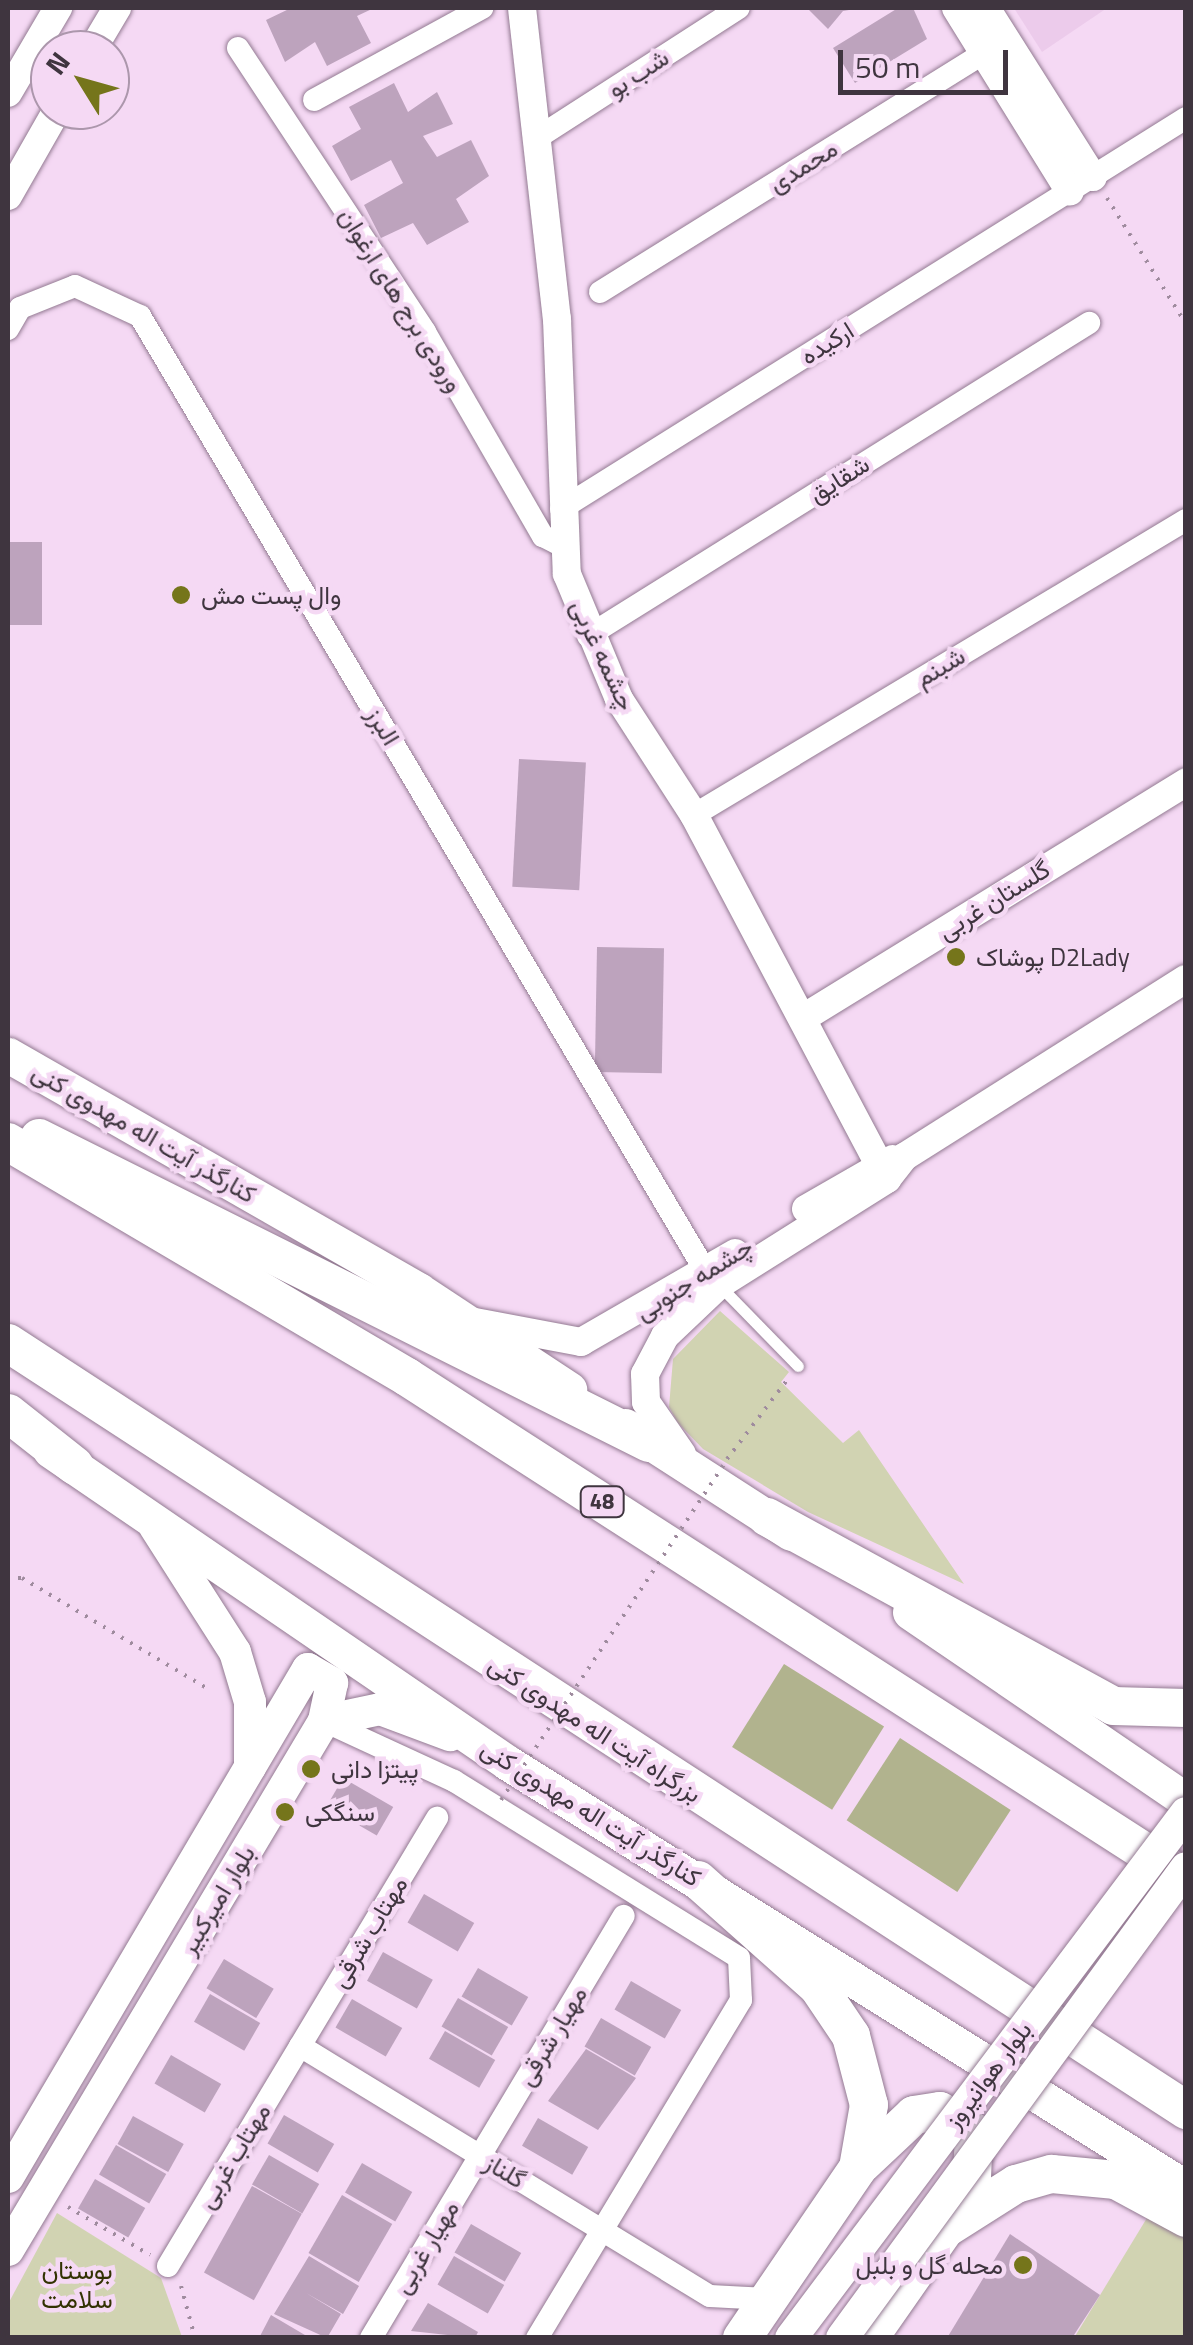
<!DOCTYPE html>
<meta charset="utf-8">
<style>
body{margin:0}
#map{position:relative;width:1193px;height:2345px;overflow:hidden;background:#f5d9f4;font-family:"Titillium Web",Vazirmatn,sans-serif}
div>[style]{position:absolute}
.built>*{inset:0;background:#eccbeb}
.green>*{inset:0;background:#d1d3b2}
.water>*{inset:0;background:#b1b38e;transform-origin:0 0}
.building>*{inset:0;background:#bda3bd;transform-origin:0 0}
.path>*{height:4px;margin-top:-2px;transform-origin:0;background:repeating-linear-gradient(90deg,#9f8b9e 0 2.5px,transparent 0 10.5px)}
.roads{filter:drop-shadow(0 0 2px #937a92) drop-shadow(0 0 2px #937a92)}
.service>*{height:11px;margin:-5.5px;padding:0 5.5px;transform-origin:5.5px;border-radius:5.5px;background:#fff}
.minor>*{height:22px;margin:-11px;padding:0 11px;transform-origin:11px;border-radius:11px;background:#fff}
.tertiary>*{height:28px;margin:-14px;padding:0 14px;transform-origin:14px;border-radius:14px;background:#fff}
.secondary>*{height:32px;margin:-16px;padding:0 16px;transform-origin:16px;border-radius:16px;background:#fff}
.primary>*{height:35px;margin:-17.5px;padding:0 17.5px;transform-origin:17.5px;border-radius:17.5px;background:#fff}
.trunk>*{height:38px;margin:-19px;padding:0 19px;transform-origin:19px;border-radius:19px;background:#fff}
.path-bridge>*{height:4px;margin-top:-2px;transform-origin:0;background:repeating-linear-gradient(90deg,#9f8b9e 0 2.5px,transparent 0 10.5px)}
.bridges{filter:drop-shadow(0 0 2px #937a92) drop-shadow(0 0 2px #937a92)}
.secondary-bridge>*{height:32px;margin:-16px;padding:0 16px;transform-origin:16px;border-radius:16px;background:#fff}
.dots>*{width:28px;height:28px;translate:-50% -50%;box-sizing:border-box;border:5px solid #f5d9f4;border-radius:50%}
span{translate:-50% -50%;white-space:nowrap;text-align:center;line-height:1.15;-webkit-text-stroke:9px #f5d9f4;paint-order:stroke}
.shield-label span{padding:2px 8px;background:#f5d9f4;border:2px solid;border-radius:8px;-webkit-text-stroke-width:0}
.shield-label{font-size:22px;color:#3f353f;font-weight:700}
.street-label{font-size:25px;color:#3f353f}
.poi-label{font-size:25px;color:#3f353f}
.left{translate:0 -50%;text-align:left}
.right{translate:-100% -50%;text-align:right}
.park-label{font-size:25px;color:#323202}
.frame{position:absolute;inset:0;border:10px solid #3f353f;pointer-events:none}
.north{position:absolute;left:30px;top:30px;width:100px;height:100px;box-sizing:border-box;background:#f5d9f4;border:2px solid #ac97ac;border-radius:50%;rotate:307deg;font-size:28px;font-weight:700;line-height:40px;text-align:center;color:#3f353f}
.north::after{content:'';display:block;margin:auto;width:35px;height:45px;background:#75751b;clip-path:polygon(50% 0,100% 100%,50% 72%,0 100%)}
.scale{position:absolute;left:838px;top:50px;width:170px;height:45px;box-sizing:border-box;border:5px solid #3f353f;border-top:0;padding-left:12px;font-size:30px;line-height:35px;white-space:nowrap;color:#3f353f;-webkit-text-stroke:8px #f5d9f4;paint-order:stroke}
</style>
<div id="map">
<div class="built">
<i style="clip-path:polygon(1014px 8px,1107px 8px,1042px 52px)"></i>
</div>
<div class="green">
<i style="clip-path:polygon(720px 1311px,789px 1372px,781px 1382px,843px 1443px,859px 1430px,964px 1584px,808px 1512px,703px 1449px,678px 1423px,669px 1407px,673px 1359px)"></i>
<i style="clip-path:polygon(1153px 2208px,1185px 2228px,1185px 2337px,1074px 2338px)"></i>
<i style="clip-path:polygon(57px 2213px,161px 2278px,182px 2337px,8px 2337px,8px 2304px)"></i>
</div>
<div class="water">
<i style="left:784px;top:1664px;width:118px;height:98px;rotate:32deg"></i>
<i style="left:900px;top:1738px;width:132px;height:98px;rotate:33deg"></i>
</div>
<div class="building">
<i style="clip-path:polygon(291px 8px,374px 8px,357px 16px,371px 43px,327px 66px,315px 42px,285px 62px,266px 20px)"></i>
<i style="clip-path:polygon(807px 8px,861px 8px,843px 11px,828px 29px)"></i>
<i style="clip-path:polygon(898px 8px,913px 8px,927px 39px,855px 83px,833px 48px)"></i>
<i style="clip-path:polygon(394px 83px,408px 112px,437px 92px,453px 124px,423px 136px,437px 157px,471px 140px,489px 176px,456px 199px,469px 222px,427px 245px,413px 223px,381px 238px,364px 205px,403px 183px,391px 160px,351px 181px,332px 146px,361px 129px,349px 107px)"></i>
<i style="left:8px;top:542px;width:34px;height:83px"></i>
<i style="left:519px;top:759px;width:67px;height:128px;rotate:3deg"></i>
<i style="left:597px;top:947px;width:67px;height:125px;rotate:1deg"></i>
<i style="left:343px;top:1778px;width:58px;height:33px;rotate:30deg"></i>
<i style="left:424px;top:1894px;width:58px;height:33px;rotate:30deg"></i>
<i style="left:383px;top:1952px;width:57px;height:33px;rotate:29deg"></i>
<i style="left:224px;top:1959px;width:58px;height:34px;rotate:31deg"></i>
<i style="left:478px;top:1968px;width:58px;height:33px;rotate:30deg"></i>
<i style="left:631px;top:1981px;width:58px;height:33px;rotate:30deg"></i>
<i style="left:210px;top:1994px;width:58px;height:32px;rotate:30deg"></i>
<i style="left:458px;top:1998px;width:58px;height:33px;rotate:30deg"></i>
<i style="left:352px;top:1999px;width:58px;height:33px;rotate:30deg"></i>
<i style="left:601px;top:2018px;width:58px;height:33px;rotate:30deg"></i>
<i style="left:445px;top:2031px;width:58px;height:32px;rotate:30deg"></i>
<i style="clip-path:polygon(586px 2049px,636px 2078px,598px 2130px,548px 2101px)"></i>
<i style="left:171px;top:2055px;width:58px;height:33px;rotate:30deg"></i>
<i style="left:284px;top:2115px;width:58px;height:33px;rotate:30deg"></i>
<i style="left:133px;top:2116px;width:58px;height:32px;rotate:29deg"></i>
<i style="left:538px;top:2118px;width:58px;height:32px;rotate:30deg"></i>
<i style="left:116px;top:2145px;width:58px;height:34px;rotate:30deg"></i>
<i style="left:269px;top:2155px;width:58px;height:34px;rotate:30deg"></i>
<i style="left:362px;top:2163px;width:58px;height:34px;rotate:30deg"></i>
<i style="left:95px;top:2179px;width:58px;height:34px;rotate:30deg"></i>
<i style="left:252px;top:2186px;width:57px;height:99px;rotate:29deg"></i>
<i style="left:342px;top:2195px;width:58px;height:67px;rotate:30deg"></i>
<i style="left:471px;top:2224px;width:58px;height:33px;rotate:30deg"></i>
<i style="clip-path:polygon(1010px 2234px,1100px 2295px,1072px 2338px,947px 2338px)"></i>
<i style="clip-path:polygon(309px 2256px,359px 2286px,343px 2314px,306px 2293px,341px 2314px,327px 2338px,274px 2314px)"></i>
<i style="left:454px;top:2256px;width:58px;height:33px;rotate:30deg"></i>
<i style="clip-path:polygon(428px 2303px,478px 2332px,475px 2338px,411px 2331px)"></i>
<i style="clip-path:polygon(271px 2315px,310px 2338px,259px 2338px)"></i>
</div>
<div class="path">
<i style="left:1107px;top:198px;width:149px;rotate:57.9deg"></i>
<i style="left:727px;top:1459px;width:101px;rotate:-52.7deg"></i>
<i style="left:8px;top:1578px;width:14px"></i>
<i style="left:22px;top:1578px;width:217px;rotate:30.8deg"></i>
<i style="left:68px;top:2207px;width:95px;rotate:30.3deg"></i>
<i style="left:181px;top:2286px;width:54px;rotate:74.9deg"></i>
</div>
<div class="roads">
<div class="service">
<i style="left:719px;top:1285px;width:113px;rotate:45.7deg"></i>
</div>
<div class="minor">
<i style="left:238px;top:48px;width:340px;rotate:56.6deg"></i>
<i style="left:425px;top:332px;width:236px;rotate:60deg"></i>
<i style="left:543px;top:536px;width:25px;rotate:27deg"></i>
<i style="left:314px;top:100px;width:192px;rotate:-28.7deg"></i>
<i style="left:537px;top:138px;width:240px;rotate:-32.8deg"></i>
<i style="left:600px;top:292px;width:470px;rotate:-31.9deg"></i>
<i style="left:8px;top:329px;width:24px;rotate:-60deg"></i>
<i style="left:20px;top:308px;width:59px;rotate:-21.8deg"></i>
<i style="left:75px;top:286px;width:72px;rotate:24.8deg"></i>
<i style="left:140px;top:316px;width:1111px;rotate:59.37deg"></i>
<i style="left:561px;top:509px;width:737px;rotate:-32.03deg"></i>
<i style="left:588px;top:636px;width:591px;rotate:-32deg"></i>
<i style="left:694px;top:815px;width:574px;rotate:-30.95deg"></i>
<i style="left:324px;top:1721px;width:143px;rotate:24.8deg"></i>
<i style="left:454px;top:1781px;width:335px;rotate:31.8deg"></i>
<i style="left:739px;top:1958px;width:42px;rotate:87.3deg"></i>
<i style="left:741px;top:2000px;width:395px;rotate:121.1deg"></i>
<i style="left:300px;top:2046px;width:480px;rotate:31.4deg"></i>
<i style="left:710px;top:2296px;width:57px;rotate:3deg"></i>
<i style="left:168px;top:2266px;width:523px;rotate:-59.02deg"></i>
<i style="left:371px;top:2338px;width:492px;rotate:-59.1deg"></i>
</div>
<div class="tertiary">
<i style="left:522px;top:8px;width:313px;rotate:83.6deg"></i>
<i style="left:557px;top:319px;width:255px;rotate:87.8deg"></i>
<i style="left:567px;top:574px;width:135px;rotate:67.4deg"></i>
<i style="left:619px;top:699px;width:138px;rotate:57.1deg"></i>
<i style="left:694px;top:815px;width:412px;rotate:62.1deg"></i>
<i style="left:956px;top:8px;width:216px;rotate:58.2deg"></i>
<i style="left:986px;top:8px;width:200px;rotate:57.7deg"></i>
<i style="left:92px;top:50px;width:49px;rotate:-59.2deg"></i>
<i style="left:8px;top:93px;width:99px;rotate:-59.5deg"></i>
<i style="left:8px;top:196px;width:99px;rotate:-60.3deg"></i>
<i style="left:803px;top:1018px;width:450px;rotate:-31.6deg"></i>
<i style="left:806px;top:1209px;width:100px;rotate:-29.9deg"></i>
<i style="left:475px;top:1322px;width:108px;rotate:10.7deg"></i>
<i style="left:581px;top:1342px;width:178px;rotate:-30deg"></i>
<i style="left:682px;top:1454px;width:63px;rotate:-124.7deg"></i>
<i style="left:646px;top:1402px;width:28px;rotate:-92deg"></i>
<i style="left:645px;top:1374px;width:43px;rotate:-62.2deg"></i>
<i style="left:665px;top:1336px;width:74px;rotate:-43.4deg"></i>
<i style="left:719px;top:1285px;width:199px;rotate:-32.2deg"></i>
<i style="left:887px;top:1179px;width:28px;rotate:-52deg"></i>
<i style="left:904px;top:1157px;width:333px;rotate:-32.3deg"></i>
</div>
<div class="secondary">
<i style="left:155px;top:1527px;width:148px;rotate:57.4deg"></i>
<i style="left:235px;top:1652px;width:52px;rotate:73.3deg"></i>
<i style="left:250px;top:1702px;width:65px;rotate:90deg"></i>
<i style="left:8px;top:2177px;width:590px;rotate:-59.44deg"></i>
<i style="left:308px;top:1669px;width:28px;rotate:30deg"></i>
<i style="left:332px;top:1683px;width:39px;rotate:102deg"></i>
<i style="left:8px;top:2250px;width:616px;rotate:-59.15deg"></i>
<i style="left:324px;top:1721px;width:57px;rotate:-12.1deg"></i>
<i style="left:380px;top:1709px;width:75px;rotate:20.4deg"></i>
</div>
<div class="primary">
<i style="left:8px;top:1055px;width:473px;rotate:29.8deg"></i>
<i style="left:418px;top:1290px;width:181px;rotate:33.3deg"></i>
<i style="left:625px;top:1426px;width:197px;rotate:32.8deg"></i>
<i style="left:50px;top:1450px;width:555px;rotate:34.35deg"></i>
<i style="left:508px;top:1763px;width:800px;rotate:32.08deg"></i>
<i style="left:910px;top:1612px;width:334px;rotate:34.3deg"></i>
</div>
<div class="trunk">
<i style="left:39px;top:1138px;width:682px;rotate:26.57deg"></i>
<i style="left:8px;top:1142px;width:463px;rotate:30.5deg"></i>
<i style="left:407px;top:1377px;width:918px;rotate:32.77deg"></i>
<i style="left:8px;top:1343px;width:1406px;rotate:33.07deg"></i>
<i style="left:8px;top:1413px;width:85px;rotate:38.3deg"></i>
<i style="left:767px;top:1517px;width:394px;rotate:28.6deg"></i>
<i style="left:1113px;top:1706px;width:73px;rotate:1.6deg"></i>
<i style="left:698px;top:1880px;width:161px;rotate:41.7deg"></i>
<i style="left:818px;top:1987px;width:59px;rotate:56deg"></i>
<i style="left:851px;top:2036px;width:71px;rotate:75.4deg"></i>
<i style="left:869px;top:2105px;width:64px;rotate:99.9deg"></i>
<i style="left:858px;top:2168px;width:206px;rotate:124.3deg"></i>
<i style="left:862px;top:2164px;width:71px;rotate:-43.3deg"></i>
<i style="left:914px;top:2115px;width:26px;rotate:-9deg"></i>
<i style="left:940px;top:2111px;width:40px;rotate:32deg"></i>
<i style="left:974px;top:2132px;width:46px;rotate:92.5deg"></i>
<i style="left:869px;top:2338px;width:133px;rotate:-55.1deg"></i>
<i style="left:945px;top:2229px;width:84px;rotate:-32.4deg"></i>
<i style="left:1016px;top:2184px;width:37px;rotate:-16deg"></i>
<i style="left:1052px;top:2174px;width:64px;rotate:5.4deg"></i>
<i style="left:1116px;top:2180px;width:80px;rotate:28.5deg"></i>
</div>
</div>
<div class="path-bridge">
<i style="left:501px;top:1800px;width:405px;rotate:-56.4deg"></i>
</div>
<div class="bridges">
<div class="secondary-bridge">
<i style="left:791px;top:2338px;width:657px;rotate:-53.04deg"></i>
<i style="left:842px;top:2338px;width:582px;rotate:-53.8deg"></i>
</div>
</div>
<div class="dots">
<i style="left:181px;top:595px;background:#75751b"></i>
<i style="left:956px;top:957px;background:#75751b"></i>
<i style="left:311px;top:1769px;background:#75751b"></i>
<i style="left:285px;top:1812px;background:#75751b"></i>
<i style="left:1023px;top:2265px;background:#75751b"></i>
</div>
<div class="shield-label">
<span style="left:602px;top:1502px">48</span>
</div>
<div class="street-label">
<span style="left:638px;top:73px;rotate:-33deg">شب بو</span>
<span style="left:803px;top:166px;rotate:-32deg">محمدی</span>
<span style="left:401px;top:300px;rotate:58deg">ورودی برج های ارغوان</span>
<span style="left:827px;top:343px;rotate:-32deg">ارکیده</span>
<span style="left:839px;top:479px;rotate:-32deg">شقایق</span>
<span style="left:603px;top:655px;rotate:65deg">چشمه غربی</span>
<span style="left:940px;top:667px;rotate:-31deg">شبنم</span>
<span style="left:383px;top:726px;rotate:59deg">البرز</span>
<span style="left:994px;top:900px;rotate:-32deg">گلستان غربی</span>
<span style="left:144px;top:1133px;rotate:30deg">کنارگذر آیت اله مهدوی کنی</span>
<span style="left:694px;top:1279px;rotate:-32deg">چشمه جنوبی</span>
<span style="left:595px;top:1729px;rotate:33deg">بزرگراه آیت اله مهدوی کنی</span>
<span style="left:591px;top:1813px;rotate:32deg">کنارگذر آیت اله مهدوی کنی</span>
<span style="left:217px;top:1900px;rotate:-59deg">بلوار امیرکبیر</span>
<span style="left:369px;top:1932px;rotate:-59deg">مهتاب شرقی</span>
<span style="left:552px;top:2036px;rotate:-59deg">مهیار شرقی</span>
<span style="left:988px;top:2075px;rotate:-53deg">بلوار هوانیروز</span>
<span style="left:234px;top:2156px;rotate:-59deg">مهتاب غربی</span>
<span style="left:505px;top:2171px;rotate:31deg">گلناز</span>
<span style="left:426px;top:2247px;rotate:-59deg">مهیار غربی</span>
</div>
<div class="poi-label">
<span class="left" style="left:201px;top:595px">وال پست مش</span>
<span class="left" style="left:976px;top:957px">پوشاک D2Lady</span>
<span class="left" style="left:331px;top:1769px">پیتزا دانی</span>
<span class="left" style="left:305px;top:1812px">سنگکی</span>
<span class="right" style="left:1003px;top:2265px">محله گل و بلبل</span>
</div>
<div class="park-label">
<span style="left:77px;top:2285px">بوستان<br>سلامت</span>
</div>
<div class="frame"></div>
<div class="north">N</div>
<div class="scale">50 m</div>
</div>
